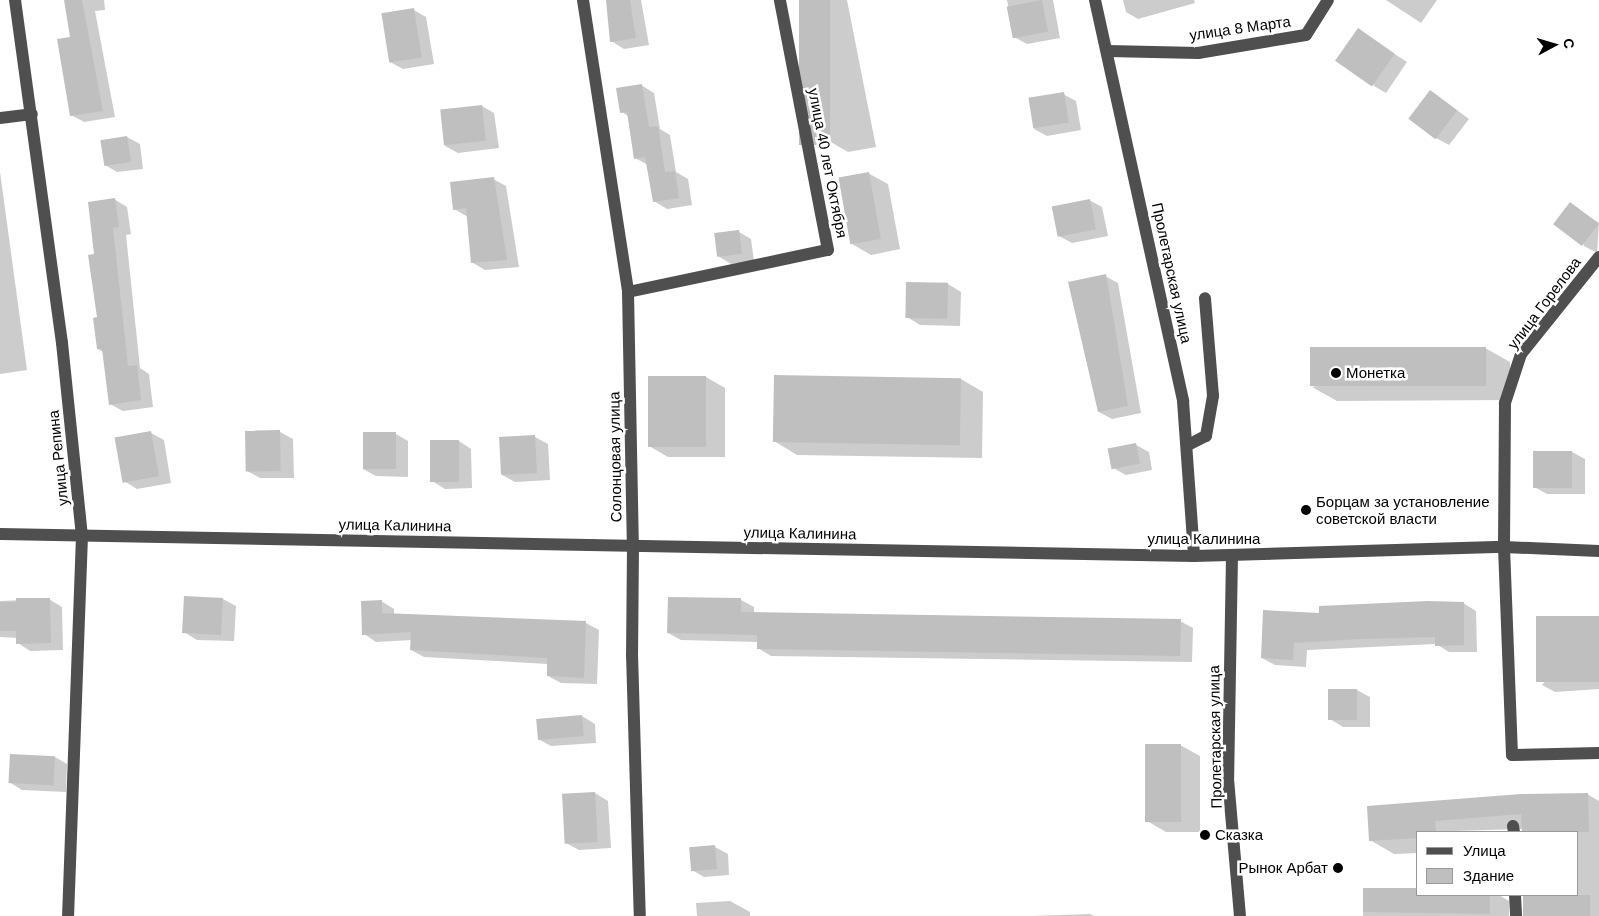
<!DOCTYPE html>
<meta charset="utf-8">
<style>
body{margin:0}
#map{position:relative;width:1599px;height:916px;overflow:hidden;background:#fff;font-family:Helvetica,sans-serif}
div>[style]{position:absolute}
.shadow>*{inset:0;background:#0003}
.building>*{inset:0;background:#bfbfbf;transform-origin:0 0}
.minor>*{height:12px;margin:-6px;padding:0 6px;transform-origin:6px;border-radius:6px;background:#4f4f4f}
.dots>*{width:14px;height:14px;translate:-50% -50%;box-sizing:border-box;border:2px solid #fff;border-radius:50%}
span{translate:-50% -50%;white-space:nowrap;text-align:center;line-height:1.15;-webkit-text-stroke:5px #fff;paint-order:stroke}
.street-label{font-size:15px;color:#000}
.poi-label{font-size:15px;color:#000}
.left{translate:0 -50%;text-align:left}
.right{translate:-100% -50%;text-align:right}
.legend{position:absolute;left:1416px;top:831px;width:162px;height:65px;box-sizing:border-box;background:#fff;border:1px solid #999;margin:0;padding:6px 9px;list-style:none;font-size:15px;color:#000}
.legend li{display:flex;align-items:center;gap:10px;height:25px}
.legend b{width:25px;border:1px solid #999}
.north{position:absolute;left:1529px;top:20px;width:50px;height:50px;-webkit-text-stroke:4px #fff;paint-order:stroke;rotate:84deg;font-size:14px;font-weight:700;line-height:20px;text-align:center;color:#000}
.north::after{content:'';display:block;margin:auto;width:18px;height:22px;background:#000;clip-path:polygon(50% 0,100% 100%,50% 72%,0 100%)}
</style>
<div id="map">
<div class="shadow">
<i style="clip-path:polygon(66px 0,104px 0,105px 10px,95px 11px,115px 117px,84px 122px,71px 115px,72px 38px)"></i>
<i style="clip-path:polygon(607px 0,641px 0,649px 45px,624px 49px,611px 41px)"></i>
<i style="clip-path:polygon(801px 0,847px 0,876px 147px,848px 152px,829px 141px)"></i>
<i style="clip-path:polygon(1007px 0,1053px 0,1060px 38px,1027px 44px,1014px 37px)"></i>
<i style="clip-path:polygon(1123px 0,1194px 0,1195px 3px,1138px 19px,1126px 12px)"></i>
<i style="clip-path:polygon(1386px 0,1437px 0,1421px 23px)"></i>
<i style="clip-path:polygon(414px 10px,426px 17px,434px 64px,403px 69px,390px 62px)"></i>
<i style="clip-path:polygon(1358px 30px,1407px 62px,1386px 93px,1374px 86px)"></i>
<i style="clip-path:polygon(641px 85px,654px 93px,660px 129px,670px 135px,676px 172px,688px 179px,692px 205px,667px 209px,654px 201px,648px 165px,635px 158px,628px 116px,622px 112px)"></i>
<i style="clip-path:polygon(1431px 91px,1469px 119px,1449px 145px,1436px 138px)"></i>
<i style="clip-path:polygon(1063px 94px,1076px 101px,1081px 130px,1047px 136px,1034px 129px)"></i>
<i style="clip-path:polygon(482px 106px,494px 113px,499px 148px,458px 153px,445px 146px)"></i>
<i style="clip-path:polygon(127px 137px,140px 144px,143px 169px,117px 172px,105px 165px,102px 140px)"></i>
<i style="clip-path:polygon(0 172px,27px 370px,0 374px)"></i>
<i style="clip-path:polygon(868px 173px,888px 184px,900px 249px,871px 255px,852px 244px)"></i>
<i style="clip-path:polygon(493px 179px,506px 186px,519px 267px,485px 270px,473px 263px,468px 217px,454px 209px)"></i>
<i style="clip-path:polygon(114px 199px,127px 207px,131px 234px,126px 235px,140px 368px,149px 374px,153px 407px,123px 411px,110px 404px,103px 352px,98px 349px,95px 255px)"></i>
<i style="clip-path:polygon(1089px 200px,1102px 207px,1108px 236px,1072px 243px,1059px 236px)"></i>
<i style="clip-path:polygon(1571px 204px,1599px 223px,1597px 253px,1584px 246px)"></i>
<i style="clip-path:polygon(739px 232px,751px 239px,754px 261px,731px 264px,718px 256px)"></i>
<i style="clip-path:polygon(1105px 276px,1118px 283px,1141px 413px,1112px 419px,1099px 412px)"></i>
<i style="clip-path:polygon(948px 284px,961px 292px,960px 326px,920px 325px,907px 317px)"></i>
<i style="clip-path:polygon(1485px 348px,1510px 362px,1511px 400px,1337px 401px,1312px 387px)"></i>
<i style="clip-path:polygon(706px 377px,725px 388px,725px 457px,668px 457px,649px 446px)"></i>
<i style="clip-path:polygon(961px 379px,983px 392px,982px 458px,797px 455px,774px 441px)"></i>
<i style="clip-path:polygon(247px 432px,280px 432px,293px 439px,294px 478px,260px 478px,247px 471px)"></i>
<i style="clip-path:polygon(151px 433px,164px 440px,171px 483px,137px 489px,124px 481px)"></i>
<i style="clip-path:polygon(396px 434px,408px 441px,408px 477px,376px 476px,363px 469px)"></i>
<i style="clip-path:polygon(535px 437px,548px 444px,550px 480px,515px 482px,502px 475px)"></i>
<i style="clip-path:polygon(459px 441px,471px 449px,472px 488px,445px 489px,432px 481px)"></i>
<i style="clip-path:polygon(1136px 445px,1149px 452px,1152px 470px,1126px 475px,1113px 468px)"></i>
<i style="clip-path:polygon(1572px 452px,1585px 459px,1585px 494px,1547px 494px,1534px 487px)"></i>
<i style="clip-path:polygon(669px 598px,741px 600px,754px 607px,754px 614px,1180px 621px,1193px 628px,1192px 662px,771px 656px,758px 648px,758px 642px,681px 640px,668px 633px)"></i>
<i style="clip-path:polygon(49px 599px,62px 607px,63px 650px,30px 651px,18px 643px,18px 638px,0 637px,0 601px)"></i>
<i style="clip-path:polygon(223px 599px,236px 606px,234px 641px,197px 640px,184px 632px)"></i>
<i style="clip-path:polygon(381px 601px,394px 609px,394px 615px,586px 623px,599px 630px,597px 684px,561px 683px,548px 676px,548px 664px,424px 657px,411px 650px,412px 640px,376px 642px,364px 634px)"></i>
<i style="clip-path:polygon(1463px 603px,1476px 611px,1477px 652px,1449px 652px,1436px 644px,1307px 650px,1306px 667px,1275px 665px,1262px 658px,1321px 615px)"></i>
<i style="clip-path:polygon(1599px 617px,1599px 689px,1555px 692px,1542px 685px)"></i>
<i style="clip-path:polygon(1357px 690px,1370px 697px,1370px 727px,1343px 727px,1330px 719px)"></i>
<i style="clip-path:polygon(582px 716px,595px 724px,596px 743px,551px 746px,538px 739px)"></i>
<i style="clip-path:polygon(1180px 745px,1200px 756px,1200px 832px,1166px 832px,1147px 821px)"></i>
<i style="clip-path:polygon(55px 757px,67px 764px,66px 792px,22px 790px,9px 782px)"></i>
<i style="clip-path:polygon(595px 793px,608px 801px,611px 848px,579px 850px,566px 843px)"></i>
<i style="clip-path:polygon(1587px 794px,1599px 801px,1599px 916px,1525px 916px,1524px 895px,1578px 895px,1578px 832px,1523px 832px,1523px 829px,1418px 832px,1418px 853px,1394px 854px,1370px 840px,1368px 807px)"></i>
<i style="clip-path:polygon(715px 847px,728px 854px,729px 875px,704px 877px,692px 870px)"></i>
<i style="clip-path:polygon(1364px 890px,1418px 895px,1499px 895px,1509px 901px,1509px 916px,1363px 916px)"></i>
<i style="clip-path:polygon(730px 901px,750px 912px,750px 916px,697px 916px,696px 903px)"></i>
<i style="clip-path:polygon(1090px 914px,1094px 916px,1032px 916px)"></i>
</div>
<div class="building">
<i style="clip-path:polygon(64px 0,82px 0,103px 111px,70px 116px,57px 39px,70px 37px)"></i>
<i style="clip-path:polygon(606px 0,630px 0,636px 38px,610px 42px)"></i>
<i style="left:799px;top:0;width:31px;height:145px"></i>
<i style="left:1042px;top:0;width:32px;height:36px;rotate:79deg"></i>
<i style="left:414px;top:8px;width:50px;height:33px;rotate:81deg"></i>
<i style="left:1358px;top:28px;width:45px;height:40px;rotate:35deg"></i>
<i style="clip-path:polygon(642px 84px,649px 127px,658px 126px,665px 172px,675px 171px,679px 198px,653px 202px,645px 157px,634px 159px,627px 112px,620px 113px,616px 88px)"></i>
<i style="left:1430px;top:90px;width:34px;height:36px;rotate:37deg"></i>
<i style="left:1064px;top:92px;width:31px;height:36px;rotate:81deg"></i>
<i style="left:482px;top:105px;width:36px;height:42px;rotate:84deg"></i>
<i style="left:127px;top:136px;width:26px;height:27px;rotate:81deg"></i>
<i style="left:869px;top:172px;width:68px;height:31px;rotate:80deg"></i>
<i style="clip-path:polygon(494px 177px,507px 260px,471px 263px,466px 208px,453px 210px,450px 182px)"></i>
<i style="clip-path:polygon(115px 198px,119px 227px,113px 228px,128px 366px,137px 365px,141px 400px,109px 405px,102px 349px,97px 349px,93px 318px,97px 317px,88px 255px,94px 254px,88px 202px)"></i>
<i style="left:1090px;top:199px;width:31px;height:39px;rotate:79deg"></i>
<i style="left:1570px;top:202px;width:36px;height:28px;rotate:37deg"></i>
<i style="left:739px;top:230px;width:24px;height:25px;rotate:83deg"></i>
<i style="clip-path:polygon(1106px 274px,1128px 406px,1098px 412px,1068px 282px)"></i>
<i style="left:906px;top:282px;width:42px;height:36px;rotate:1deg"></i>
<i style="left:1486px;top:347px;width:39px;height:176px;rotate:90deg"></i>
<i style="left:774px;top:375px;width:187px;height:67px;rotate:1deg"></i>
<i style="left:648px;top:376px;width:58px;height:71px"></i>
<i style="left:280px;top:430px;width:41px;height:35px;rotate:89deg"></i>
<i style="left:151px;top:431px;width:46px;height:37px;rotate:80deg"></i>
<i style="left:363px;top:432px;width:33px;height:37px"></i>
<i style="left:535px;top:435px;width:38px;height:36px;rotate:87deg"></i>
<i style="left:430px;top:440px;width:29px;height:42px"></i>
<i style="left:1136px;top:443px;width:21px;height:29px;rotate:79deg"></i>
<i style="left:1533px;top:451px;width:39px;height:37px"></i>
<i style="left:184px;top:596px;width:39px;height:37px;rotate:3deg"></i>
<i style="clip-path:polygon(668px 597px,741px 598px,741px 612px,1181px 619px,1180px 656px,757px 649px,757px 635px,667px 633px)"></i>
<i style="clip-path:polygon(16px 598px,50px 598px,51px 643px,16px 644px,16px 631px,0 631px,0 602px,16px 602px)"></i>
<i style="clip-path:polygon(382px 600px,382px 613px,586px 621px,584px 678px,547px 676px,547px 658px,410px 650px,411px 632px,362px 635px,361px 601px)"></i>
<i style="clip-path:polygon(1428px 601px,1464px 602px,1464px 645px,1435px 646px,1435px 637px,1360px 639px,1294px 643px,1293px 660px,1261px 658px,1263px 610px,1319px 613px,1319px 606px)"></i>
<i style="left:1599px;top:616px;width:66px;height:63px;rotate:90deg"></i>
<i style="left:1328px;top:689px;width:29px;height:31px"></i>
<i style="left:582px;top:715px;width:21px;height:46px;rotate:85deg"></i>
<i style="left:1145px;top:744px;width:36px;height:78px"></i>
<i style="left:10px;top:754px;width:45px;height:29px;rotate:3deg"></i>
<i style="left:595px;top:792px;width:50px;height:33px;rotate:87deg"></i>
<i style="clip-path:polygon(1588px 793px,1589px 832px,1522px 832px,1521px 814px,1435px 821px,1436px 832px,1418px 832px,1418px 838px,1369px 841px,1367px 806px,1521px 794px)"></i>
<i style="left:715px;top:845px;width:24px;height:26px;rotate:85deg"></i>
<i style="clip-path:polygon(1363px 888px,1418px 888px,1418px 895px,1490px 895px,1490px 914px,1363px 912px)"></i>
<i style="left:1523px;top:895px;width:67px;height:21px"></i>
</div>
<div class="minor">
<i style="left:15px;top:0;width:346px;rotate:82.2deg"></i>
<i style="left:62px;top:343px;width:194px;rotate:84.1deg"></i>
<i style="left:82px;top:536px;width:380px;rotate:92.1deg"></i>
<i style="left:583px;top:0;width:295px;rotate:81.2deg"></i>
<i style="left:628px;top:292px;width:254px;rotate:88.9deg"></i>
<i style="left:633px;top:546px;width:108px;rotate:90.5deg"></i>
<i style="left:632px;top:654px;width:262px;rotate:88.3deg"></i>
<i style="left:1095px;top:0;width:411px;rotate:77.6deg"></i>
<i style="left:1183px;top:401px;width:155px;rotate:85.9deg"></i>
<i style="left:1108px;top:51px;width:90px;rotate:1.3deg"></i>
<i style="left:1198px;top:53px;width:109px;rotate:-9.5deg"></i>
<i style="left:1306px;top:35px;width:41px;rotate:-57.8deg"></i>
<i style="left:0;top:118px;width:32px;rotate:-7deg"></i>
<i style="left:1599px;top:257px;width:124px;rotate:128.8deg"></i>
<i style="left:1521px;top:354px;width:52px;rotate:108.1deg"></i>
<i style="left:1505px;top:403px;width:144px;rotate:90.4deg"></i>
<i style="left:1504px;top:547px;width:208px;rotate:87.8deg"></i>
<i style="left:1512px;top:755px;width:87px;rotate:-1.3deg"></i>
<i style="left:628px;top:292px;width:204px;rotate:-11.9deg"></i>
<i style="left:828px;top:250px;width:255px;rotate:-100.9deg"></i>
<i style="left:1188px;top:445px;width:20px;rotate:-27deg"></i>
<i style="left:1206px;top:436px;width:41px;rotate:-80.1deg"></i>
<i style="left:1213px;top:396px;width:98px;rotate:-94.7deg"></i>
<i style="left:0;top:534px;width:1194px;rotate:1.06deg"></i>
<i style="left:1194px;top:556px;width:310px;rotate:-1.7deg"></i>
<i style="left:1504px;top:547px;width:95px;rotate:2.4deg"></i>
<i style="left:1232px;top:556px;width:223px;rotate:91deg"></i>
<i style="left:1228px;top:779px;width:138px;rotate:85deg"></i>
<i style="left:1513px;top:826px;width:6px;rotate:81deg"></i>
<i style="left:1515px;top:895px;width:21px;rotate:87deg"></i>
</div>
<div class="dots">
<i style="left:1336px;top:373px;background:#000"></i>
<i style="left:1306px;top:510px;background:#000"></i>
<i style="left:1205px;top:835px;background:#000"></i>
<i style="left:1338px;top:868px;background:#000"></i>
</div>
<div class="street-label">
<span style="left:1240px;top:28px;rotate:-8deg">улица 8 Марта</span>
<span style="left:828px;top:163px;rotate:79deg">улица 40 лет Октября</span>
<span style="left:1172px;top:273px;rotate:78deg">Пролетарская улица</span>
<span style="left:1544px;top:303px;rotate:-53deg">улица Горелова</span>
<span style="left:615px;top:457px;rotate:-91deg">Солонцовая улица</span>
<span style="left:58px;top:458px;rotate:-96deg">улица Репина</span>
<span style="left:395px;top:525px;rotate:1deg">улица Калинина</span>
<span style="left:800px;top:533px;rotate:1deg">улица Калинина</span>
<span style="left:1204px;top:539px">улица Калинина</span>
<span style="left:1215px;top:737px;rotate:-91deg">Пролетарская улица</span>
</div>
<div class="poi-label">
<span class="left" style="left:1346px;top:373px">Монетка</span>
<span class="left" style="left:1316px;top:510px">Борцам за установление<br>советской власти</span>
<span class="left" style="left:1215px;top:835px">Сказка</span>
<span class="right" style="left:1328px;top:868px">Рынок Арбат</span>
</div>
<ul class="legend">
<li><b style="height:6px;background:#4f4f4f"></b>Улица</li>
<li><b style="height:14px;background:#bfbfbf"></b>Здание</li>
</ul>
<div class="north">С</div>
</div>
